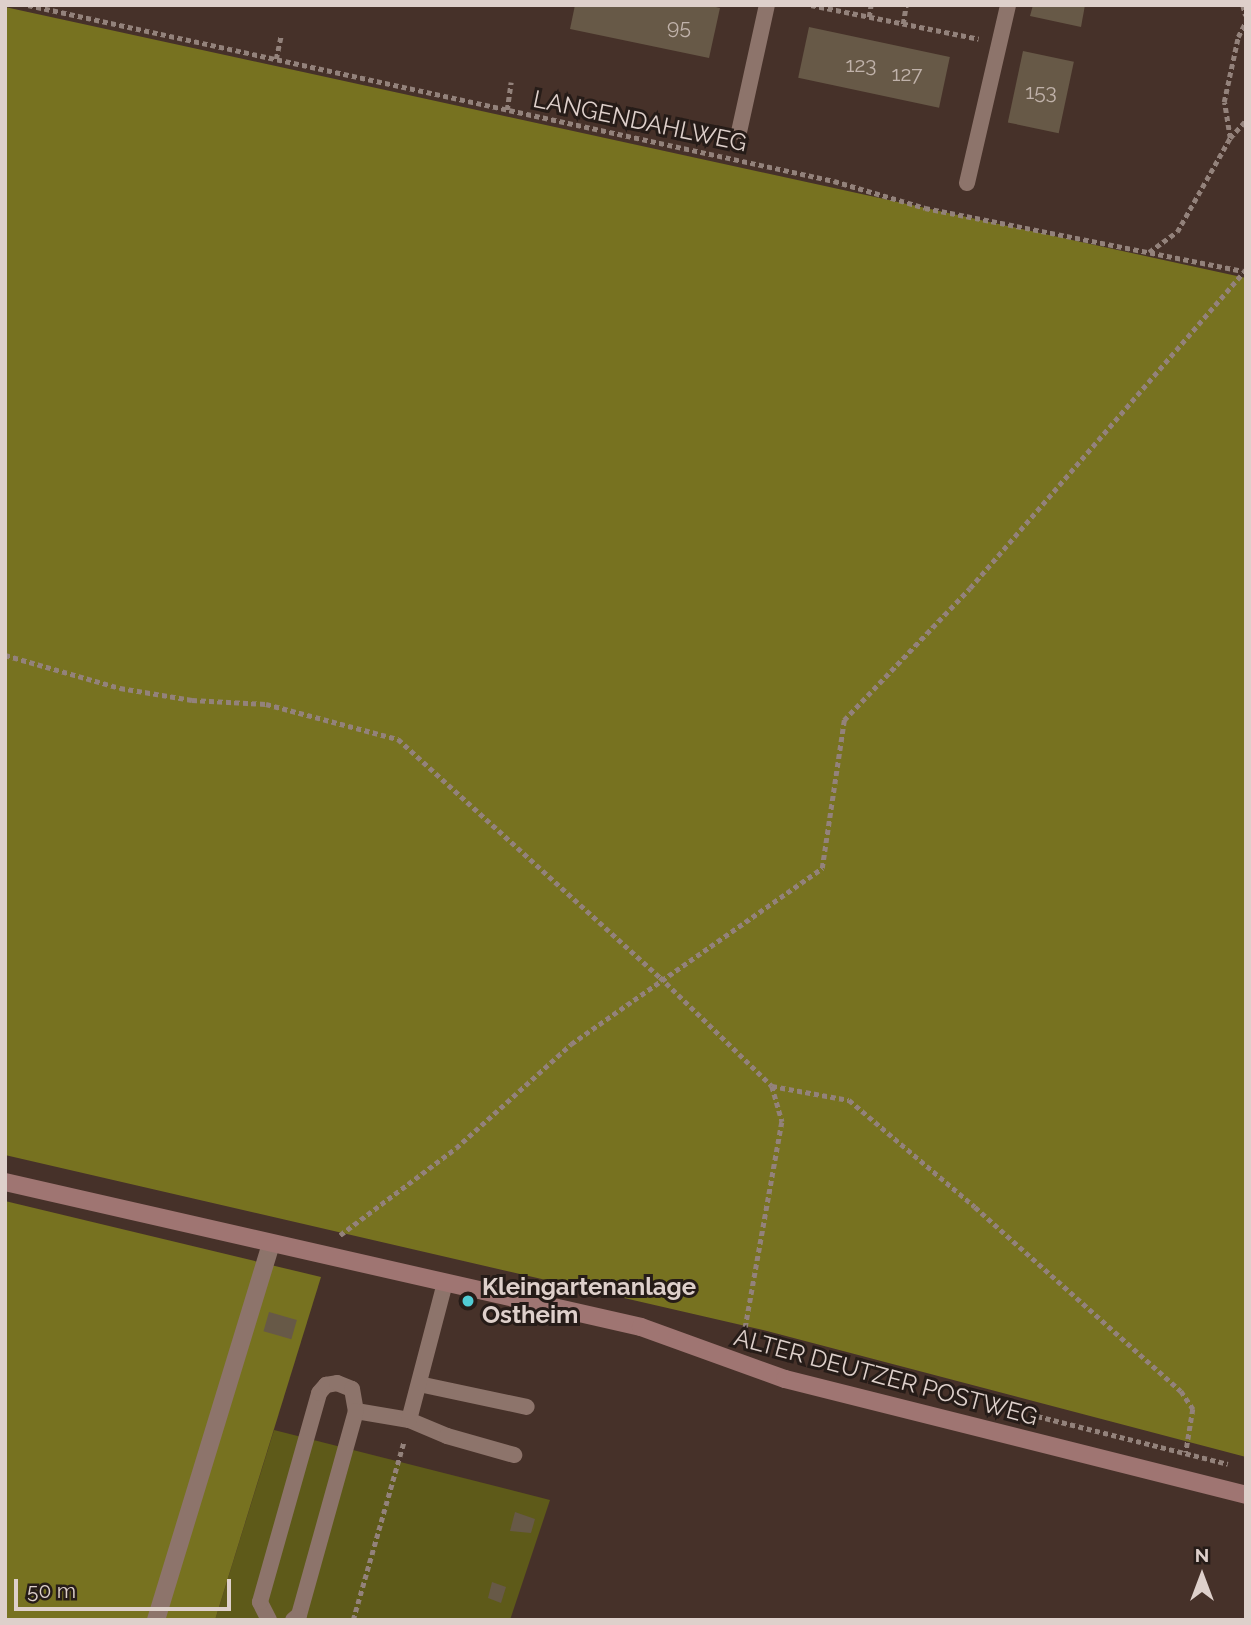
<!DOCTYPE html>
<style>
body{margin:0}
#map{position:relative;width:1251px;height:1625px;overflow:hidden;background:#463129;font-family:Raleway,sans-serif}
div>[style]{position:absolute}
.green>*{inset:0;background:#5e5a19}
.forest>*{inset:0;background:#777220}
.building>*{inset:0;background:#675947;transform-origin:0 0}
.path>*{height:4.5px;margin-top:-2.25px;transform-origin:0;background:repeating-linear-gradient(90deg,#93827b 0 5px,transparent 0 8.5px)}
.lane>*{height:16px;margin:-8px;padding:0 8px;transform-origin:8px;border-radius:8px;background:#8d746b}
.street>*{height:18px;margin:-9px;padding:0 9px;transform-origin:9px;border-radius:9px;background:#8d746b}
.secondary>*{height:18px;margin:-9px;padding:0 9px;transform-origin:9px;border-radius:9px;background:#9f7572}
.dots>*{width:19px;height:19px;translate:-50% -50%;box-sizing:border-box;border:4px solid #261c18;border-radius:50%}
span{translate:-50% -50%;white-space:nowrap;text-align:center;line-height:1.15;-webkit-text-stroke:6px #261c18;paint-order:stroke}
.number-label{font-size:21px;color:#c0b2aa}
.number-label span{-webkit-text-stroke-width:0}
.street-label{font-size:24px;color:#ded0cb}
.poi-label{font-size:24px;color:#ded0cb;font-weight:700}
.left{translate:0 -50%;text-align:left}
.frame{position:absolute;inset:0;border:7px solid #ded0cb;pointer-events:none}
.north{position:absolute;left:1167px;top:1541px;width:70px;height:70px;-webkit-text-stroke:5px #261c18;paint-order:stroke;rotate:0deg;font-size:19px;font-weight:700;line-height:28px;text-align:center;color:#ded0cb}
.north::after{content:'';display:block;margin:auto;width:24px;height:32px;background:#ded0cb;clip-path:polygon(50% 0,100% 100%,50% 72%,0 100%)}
.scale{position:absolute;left:14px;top:1579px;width:217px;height:32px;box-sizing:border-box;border:4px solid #ded0cb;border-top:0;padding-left:9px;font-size:21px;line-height:24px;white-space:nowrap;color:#ded0cb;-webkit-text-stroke:5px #261c18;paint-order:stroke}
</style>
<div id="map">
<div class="green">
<i style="clip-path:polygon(274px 1430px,550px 1500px,510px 1620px,215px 1620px)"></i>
</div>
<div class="forest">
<i style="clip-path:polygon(5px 7px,1246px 278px,1246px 1457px,767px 1331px,5px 1155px)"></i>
<i style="clip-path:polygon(5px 1201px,321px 1277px,215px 1620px,5px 1620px)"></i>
</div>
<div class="building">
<i style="clip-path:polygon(575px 5px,707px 5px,720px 8px,709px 58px,570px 29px)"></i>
<i style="clip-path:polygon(1033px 5px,1085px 5px,1081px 27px,1030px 16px)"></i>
<i style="left:809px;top:27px;width:144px;height:52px;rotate:12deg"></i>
<i style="left:1023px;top:51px;width:52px;height:73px;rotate:12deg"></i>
<i style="left:269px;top:1312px;width:29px;height:20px;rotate:16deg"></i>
<i style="clip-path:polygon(515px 1512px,535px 1519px,531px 1533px,510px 1531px)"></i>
<i style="clip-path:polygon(492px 1582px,506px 1587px,501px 1603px,488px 1598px)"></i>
</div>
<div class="path">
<i style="left:28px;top:5px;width:825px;rotate:12.32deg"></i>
<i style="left:834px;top:181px;width:95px;rotate:16.5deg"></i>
<i style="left:925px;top:208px;width:323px;rotate:11.2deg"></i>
<i style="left:811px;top:5px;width:171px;rotate:11.4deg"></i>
<i style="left:1243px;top:5px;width:11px;rotate:75deg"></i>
<i style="left:869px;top:17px;width:12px;rotate:-81deg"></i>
<i style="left:903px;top:24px;width:19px;rotate:-81deg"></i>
<i style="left:276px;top:59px;width:24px;rotate:-78deg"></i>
<i style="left:507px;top:110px;width:28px;rotate:-82deg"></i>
<i style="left:1230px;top:138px;width:36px;rotate:-99deg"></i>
<i style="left:1224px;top:102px;width:66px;rotate:-77.8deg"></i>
<i style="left:1238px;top:37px;width:18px;rotate:-63deg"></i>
<i style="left:1149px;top:252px;width:34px;rotate:-36deg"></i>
<i style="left:1177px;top:232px;width:108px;rotate:-60.6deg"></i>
<i style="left:1230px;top:138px;width:24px;rotate:-48deg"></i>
<i style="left:5px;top:655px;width:120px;rotate:16deg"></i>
<i style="left:120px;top:688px;width:73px;rotate:9.5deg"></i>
<i style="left:192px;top:700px;width:74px;rotate:3.1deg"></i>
<i style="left:266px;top:704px;width:137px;rotate:14.9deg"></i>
<i style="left:398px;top:739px;width:354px;rotate:42.3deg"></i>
<i style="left:660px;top:977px;width:156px;rotate:44.2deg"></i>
<i style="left:772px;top:1086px;width:37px;rotate:74deg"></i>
<i style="left:782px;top:1122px;width:221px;rotate:100.1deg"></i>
<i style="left:772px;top:1086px;width:78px;rotate:10.3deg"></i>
<i style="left:849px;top:1100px;width:165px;rotate:40.3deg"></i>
<i style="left:975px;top:1207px;width:276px;rotate:41.8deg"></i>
<i style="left:1181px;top:1391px;width:22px;rotate:56deg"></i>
<i style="left:1193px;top:1409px;width:44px;rotate:99.2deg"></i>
<i style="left:340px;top:1235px;width:145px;rotate:-36.9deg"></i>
<i style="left:456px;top:1148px;width:155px;rotate:-42.1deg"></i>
<i style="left:571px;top:1044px;width:307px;rotate:-35deg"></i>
<i style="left:822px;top:868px;width:150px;rotate:-81.5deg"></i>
<i style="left:844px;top:720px;width:182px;rotate:-46.3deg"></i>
<i style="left:970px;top:588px;width:422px;rotate:-49.1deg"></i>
<i style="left:1029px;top:1414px;width:205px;rotate:14.1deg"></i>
<i style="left:353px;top:1620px;width:186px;rotate:-74.1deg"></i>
</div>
<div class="lane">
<i style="left:739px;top:132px;width:130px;rotate:-77.6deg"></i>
<i style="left:967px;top:183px;width:183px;rotate:-77deg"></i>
<i style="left:419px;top:1384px;width:110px;rotate:12deg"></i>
<i style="left:356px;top:1411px;width:54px;rotate:9.6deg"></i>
<i style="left:409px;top:1420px;width:41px;rotate:22.8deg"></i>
<i style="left:447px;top:1436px;width:70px;rotate:15.8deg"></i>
<i style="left:409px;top:1420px;width:142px;rotate:-75.3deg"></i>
<i style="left:269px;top:1620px;width:20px;rotate:-117deg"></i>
<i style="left:260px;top:1602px;width:217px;rotate:-74.2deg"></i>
<i style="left:319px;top:1393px;width:11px;rotate:-49deg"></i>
<i style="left:326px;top:1385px;width:11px;rotate:-10deg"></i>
<i style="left:337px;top:1383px;width:16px;rotate:22deg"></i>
<i style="left:352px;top:1389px;width:22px;rotate:80deg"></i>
<i style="left:356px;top:1411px;width:212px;rotate:105.6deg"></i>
<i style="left:299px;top:1615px;width:8px;rotate:140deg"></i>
</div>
<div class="street">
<i style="left:156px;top:1620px;width:393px;rotate:-73deg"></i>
</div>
<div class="secondary">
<i style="left:5px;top:1182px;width:652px;rotate:12.84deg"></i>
<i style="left:641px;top:1327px;width:153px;rotate:19.9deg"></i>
<i style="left:785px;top:1379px;width:475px;rotate:14.1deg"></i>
</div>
<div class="dots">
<i style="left:468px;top:1301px;background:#51ccd5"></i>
</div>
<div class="number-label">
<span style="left:679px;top:27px">95</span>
<span style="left:861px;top:65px">123</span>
<span style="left:907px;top:74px">127</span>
<span style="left:1041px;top:92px">153</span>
</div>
<div class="street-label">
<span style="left:640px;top:121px;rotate:12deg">LANGENDAHLWEG</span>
<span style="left:886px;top:1377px;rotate:15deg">ALTER DEUTZER POSTWEG</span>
</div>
<div class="poi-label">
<span class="left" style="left:482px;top:1301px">Kleingartenanlage<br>Ostheim</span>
</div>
<div class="frame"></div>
<div class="north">N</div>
<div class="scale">50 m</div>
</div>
